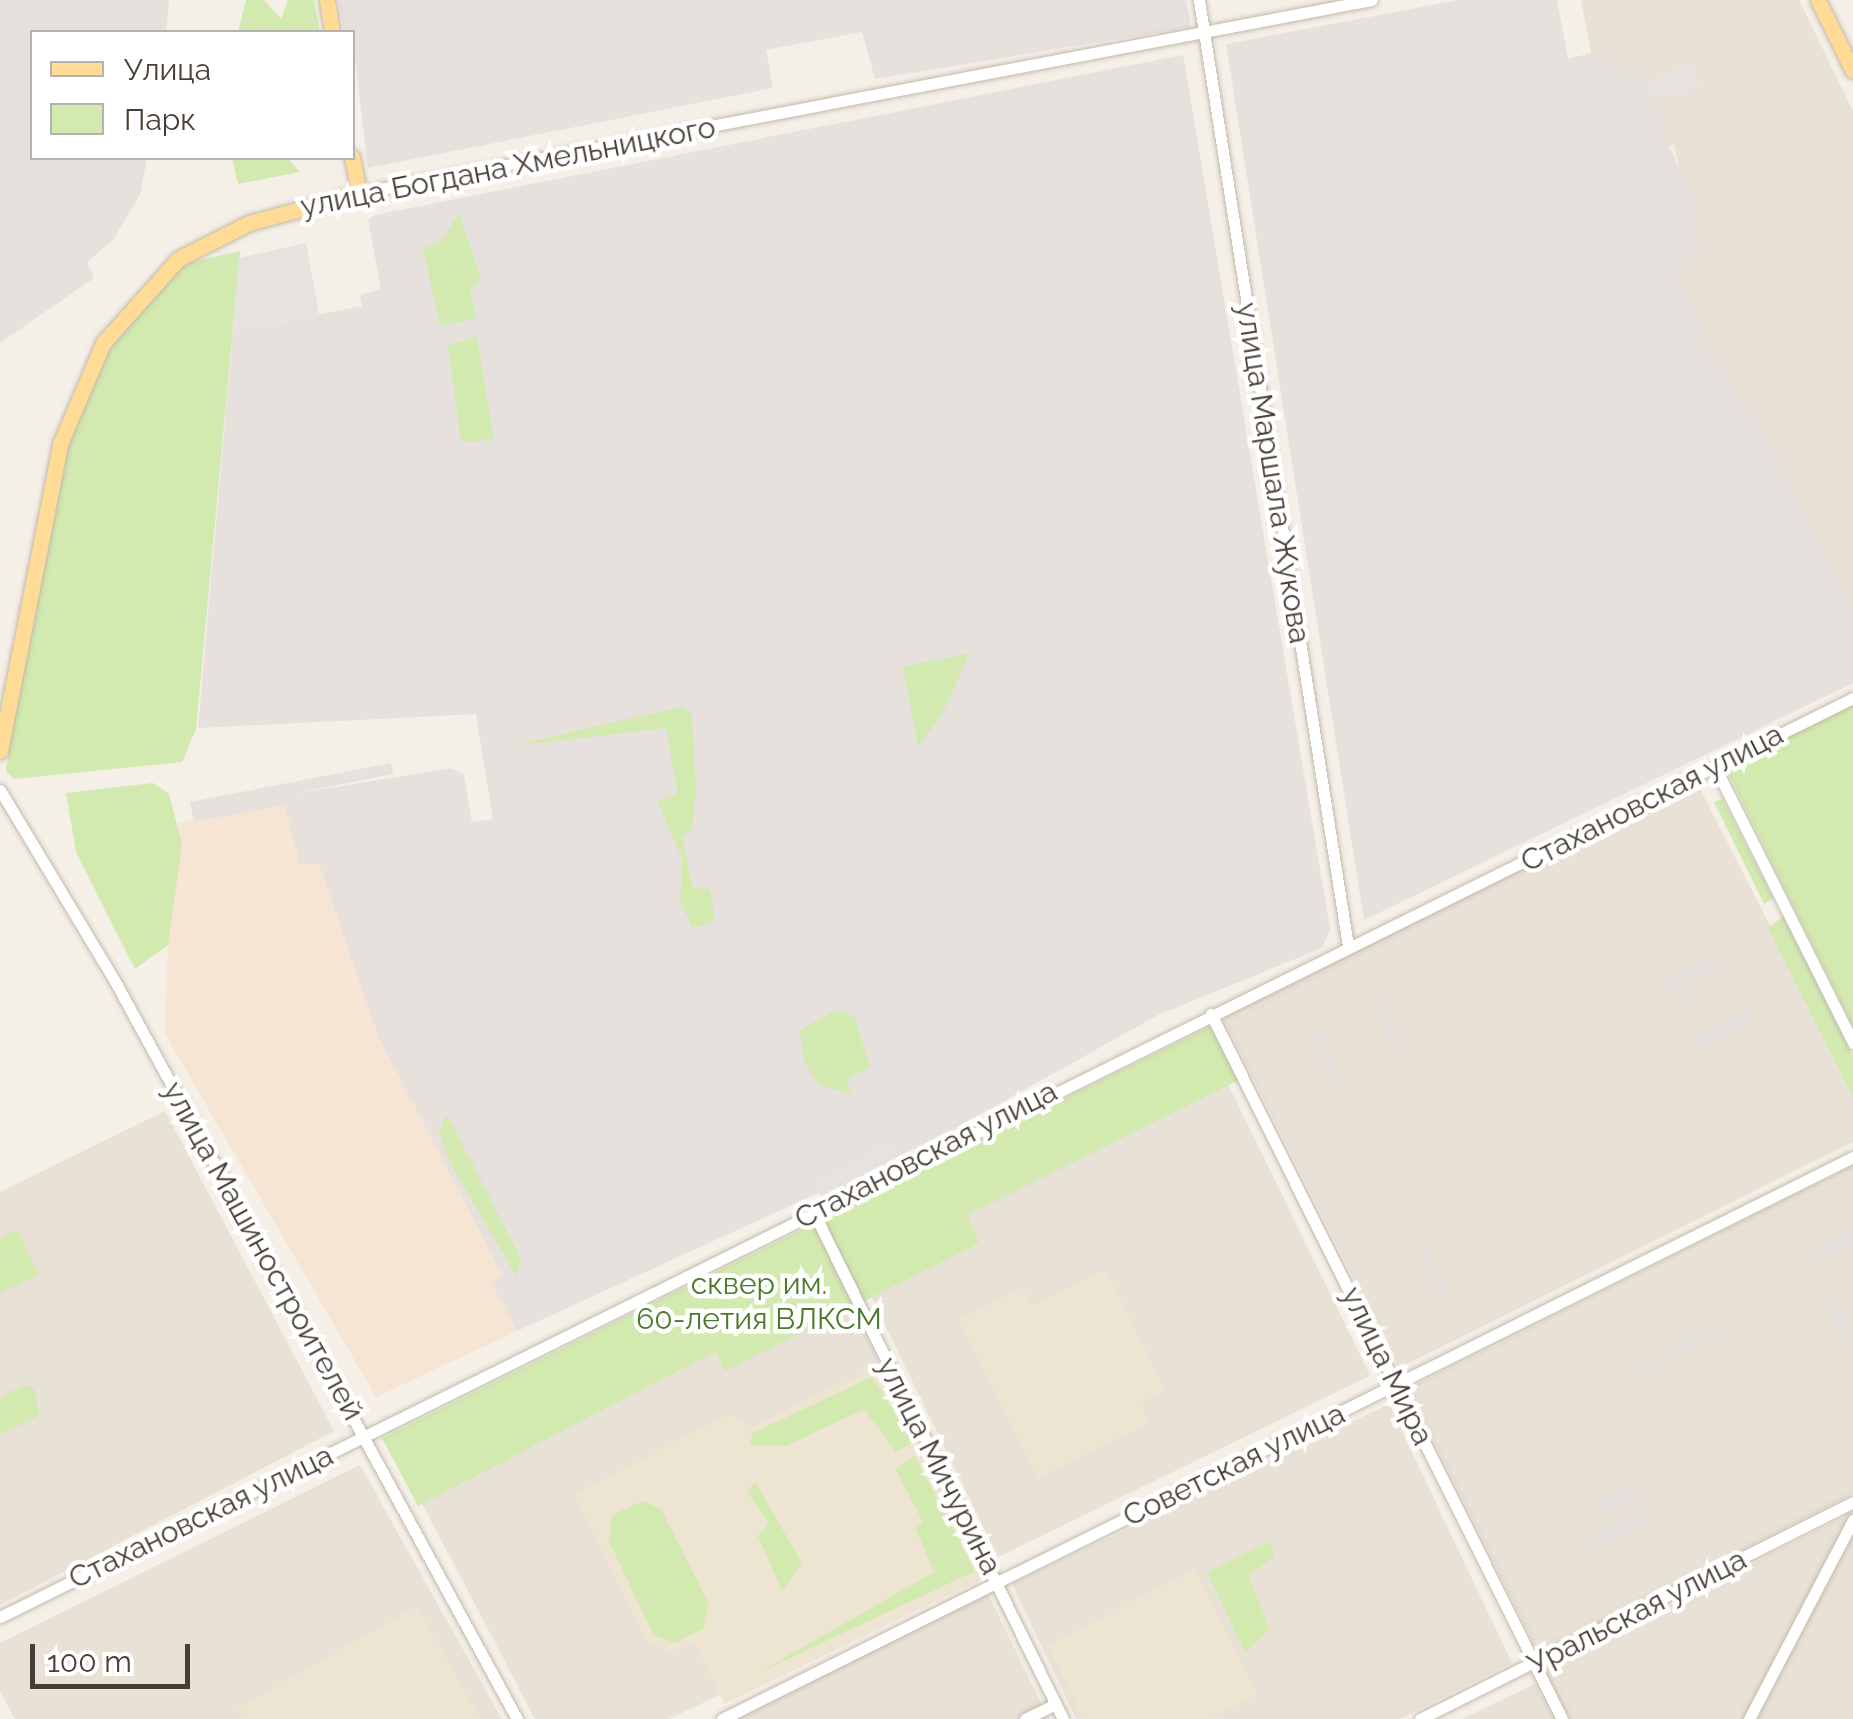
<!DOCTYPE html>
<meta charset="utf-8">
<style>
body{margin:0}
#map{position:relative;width:1853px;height:1719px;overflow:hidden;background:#f4efe7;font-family:Raleway,sans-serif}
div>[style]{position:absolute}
.residential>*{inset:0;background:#e8e1d5;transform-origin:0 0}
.commercial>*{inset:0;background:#f6e5d2}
.industrial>*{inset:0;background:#e6e1dc;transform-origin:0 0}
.education>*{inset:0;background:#ede4d1}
.green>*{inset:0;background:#d2e9af}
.parking>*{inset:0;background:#e5e2df}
.roads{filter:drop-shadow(0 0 2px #c2baac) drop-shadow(0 0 2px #c2baac)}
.minor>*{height:11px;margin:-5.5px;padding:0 5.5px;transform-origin:5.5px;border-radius:5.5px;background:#fff}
.major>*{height:15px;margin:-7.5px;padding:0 7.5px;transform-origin:7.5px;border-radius:7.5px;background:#ffdb95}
span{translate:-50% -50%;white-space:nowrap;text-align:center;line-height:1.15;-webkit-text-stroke:9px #fff;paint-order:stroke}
.street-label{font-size:30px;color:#473f36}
.park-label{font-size:30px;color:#4b7a28}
.legend{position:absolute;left:30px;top:30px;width:325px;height:130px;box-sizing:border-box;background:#fff;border:2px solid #b5b2af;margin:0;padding:12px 18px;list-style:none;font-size:30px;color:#473f36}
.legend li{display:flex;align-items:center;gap:20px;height:50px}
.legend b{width:50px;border:2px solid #b5b2af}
.scale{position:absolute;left:30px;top:1644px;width:160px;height:45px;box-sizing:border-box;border:5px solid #473f36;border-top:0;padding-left:12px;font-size:30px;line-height:35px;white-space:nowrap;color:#473f36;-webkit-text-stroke:8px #fff;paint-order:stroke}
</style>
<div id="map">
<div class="residential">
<i style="clip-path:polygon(1581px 0,1799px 0,1853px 111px,1853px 613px,1781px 459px,1716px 362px,1678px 272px,1699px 258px,1674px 144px,1666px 147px,1657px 120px,1667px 116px,1654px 109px,1642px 75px,1591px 53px)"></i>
<i style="clip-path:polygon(1697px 783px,1853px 1088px,1853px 1142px,1399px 1368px,1220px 1012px)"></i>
<i style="left:1204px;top:1035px;width:379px;height:414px;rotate:64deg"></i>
<i style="clip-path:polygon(165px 1111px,334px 1431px,0 1605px,0 1192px)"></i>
<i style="clip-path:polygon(1853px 1165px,1853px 1494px,1539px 1653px,1407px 1389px)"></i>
<i style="clip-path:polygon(818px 1235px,979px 1572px,669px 1719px,535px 1719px,393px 1448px)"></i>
<i style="clip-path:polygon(1389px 1404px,1512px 1663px,1400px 1719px,1076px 1719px,1012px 1584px)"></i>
<i style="clip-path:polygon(360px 1465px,502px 1719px,15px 1719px,0 1691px,0 1643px)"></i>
<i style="clip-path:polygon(1853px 1513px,1853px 1719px,1570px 1719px,1544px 1668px)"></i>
<i style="clip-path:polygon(987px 1592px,1049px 1719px,738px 1719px)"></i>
<i style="clip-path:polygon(1535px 1684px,1553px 1719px,1462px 1719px)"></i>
</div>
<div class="commercial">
<i style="clip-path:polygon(283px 796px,319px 864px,378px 1036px,503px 1276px,491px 1283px,517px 1331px,376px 1397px,165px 1034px,172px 825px)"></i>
</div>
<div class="industrial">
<i style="clip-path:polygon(0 0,169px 0,166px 32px,32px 32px,32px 158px,147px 158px,140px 195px,113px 240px,87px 262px,94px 278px,0 343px)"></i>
<i style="clip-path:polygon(338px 0,1186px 0,1191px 27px,875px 79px,862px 32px,766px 50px,773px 88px,368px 168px,352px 32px,344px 32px)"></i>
<i style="clip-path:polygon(1459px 0,1557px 0,1568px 59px,1591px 53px,1642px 75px,1654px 108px,1663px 105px,1668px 116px,1657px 121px,1698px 207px,1699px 258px,1679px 273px,1716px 362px,1781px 459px,1853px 613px,1853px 683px,1364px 920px,1226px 44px)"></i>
<i style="clip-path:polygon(1183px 55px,1330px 929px,1322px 948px,1158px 1015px,938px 1138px,517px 1331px,491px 1283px,503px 1276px,378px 1036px,319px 864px,300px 864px,285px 805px,194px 822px,190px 802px,391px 763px,393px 774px,293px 794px,452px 768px,464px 775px,472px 822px,493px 819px,476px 714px,198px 728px,233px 331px,362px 306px,360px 295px,381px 289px,368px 220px,375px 215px)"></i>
<i style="clip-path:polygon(1715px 953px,1719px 965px,1687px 983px,1694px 999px,1667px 992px,1661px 978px)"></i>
<i style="left:1381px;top:999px;width:49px;height:13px;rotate:67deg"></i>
<i style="left:1747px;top:1009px;width:13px;height:65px;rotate:61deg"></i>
<i style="left:1321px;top:1030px;width:49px;height:13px;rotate:63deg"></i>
<i style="clip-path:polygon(1853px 1231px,1853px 1247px,1815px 1265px,1809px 1252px)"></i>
<i style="left:1429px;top:1248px;width:47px;height:13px;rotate:62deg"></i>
<i style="clip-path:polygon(1834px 1291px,1853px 1329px,1852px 1356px,1822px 1297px)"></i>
<i style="left:1718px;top:1322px;width:13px;height:90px;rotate:61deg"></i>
<i style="left:1634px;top:1480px;width:14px;height:48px;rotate:60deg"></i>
<i style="left:1646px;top:1504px;width:17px;height:72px;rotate:62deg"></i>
</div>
<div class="education">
<i style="clip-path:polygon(1106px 1269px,1166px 1391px,1141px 1403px,1150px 1423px,1038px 1478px,959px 1319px,1023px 1288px,1033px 1305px)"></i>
<i style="clip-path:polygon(883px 1363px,986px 1577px,724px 1704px,694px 1643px,671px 1652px,646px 1642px,574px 1494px,730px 1414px,751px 1427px)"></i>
<i style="clip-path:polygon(1195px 1569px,1258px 1695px,1210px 1719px,1083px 1719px,1048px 1645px)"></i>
<i style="clip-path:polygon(417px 1606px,481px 1719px,242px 1719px,236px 1709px)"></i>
</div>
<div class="green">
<i style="clip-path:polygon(246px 0,264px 0,281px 19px,288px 0,314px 0,320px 32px,238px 32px)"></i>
<i style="clip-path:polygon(232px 158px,287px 158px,300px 172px,238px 184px)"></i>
<i style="clip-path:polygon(459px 212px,481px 279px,470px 289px,476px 318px,440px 326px,423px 249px,443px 240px)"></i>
<i style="clip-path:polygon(240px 251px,196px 729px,182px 762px,14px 779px,6px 771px,17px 689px,67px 442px,95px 368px,178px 265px)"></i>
<i style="clip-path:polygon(477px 336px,494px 440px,461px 442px,448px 346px)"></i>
<i style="clip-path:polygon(970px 653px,941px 716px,918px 746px,903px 667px)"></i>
<i style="clip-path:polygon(1853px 705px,1853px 1027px,1725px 767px)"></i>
<i style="clip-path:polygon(680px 707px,692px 713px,696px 791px,692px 829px,682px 836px,693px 888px,710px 889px,715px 921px,693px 928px,680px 902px,682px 858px,657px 801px,678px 794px,666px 728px,512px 746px)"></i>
<i style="clip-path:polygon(153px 783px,169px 794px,182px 844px,168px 945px,135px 969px,76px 852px,66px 793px)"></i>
<i style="clip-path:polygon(1722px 799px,1773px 898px,1764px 904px,1714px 802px)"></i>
<i style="clip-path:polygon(1784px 916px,1853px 1056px,1853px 1097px,1768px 928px)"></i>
<i style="clip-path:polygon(836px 1010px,855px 1017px,870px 1067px,846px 1080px,852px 1095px,818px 1084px,804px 1061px,800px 1030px)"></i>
<i style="clip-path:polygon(1211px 1026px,1239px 1080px,967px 1215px,979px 1243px,725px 1371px,716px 1351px,418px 1506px,382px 1438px)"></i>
<i style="clip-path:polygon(447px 1114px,521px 1259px,516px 1276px,451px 1164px,439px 1132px)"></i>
<i style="clip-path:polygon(17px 1230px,39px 1274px,0 1293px,0 1238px)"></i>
<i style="clip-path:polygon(872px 1377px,913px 1442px,896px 1452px,864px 1409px,786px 1446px,749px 1445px,753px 1433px)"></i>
<i style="clip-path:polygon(25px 1385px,34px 1388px,39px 1416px,0 1434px,0 1397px)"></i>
<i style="clip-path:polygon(914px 1455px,975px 1571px,758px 1673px,934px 1572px,915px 1527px,923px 1522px,896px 1470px)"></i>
<i style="clip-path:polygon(755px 1482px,802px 1563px,782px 1591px,758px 1536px,769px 1523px,747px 1492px)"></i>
<i style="clip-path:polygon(643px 1501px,661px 1509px,708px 1602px,704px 1628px,675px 1643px,654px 1636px,609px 1541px,612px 1515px)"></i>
<i style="clip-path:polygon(1269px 1542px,1275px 1556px,1248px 1575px,1270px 1629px,1245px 1652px,1207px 1572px)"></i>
</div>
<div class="parking">
<i style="clip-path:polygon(1689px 62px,1701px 86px,1672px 100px,1667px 90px,1650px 98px,1645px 84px)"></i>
<i style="clip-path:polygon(306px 243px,319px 314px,233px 331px,239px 258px)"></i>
<i style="clip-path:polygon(892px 1140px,897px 1152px,882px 1169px,822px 1198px,814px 1182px)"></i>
</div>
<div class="roads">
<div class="minor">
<i style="left:1199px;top:0;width:958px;rotate:81.05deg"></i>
<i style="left:359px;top:193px;width:1031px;rotate:-10.79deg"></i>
<i style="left:1715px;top:767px;width:309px;rotate:63.4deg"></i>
<i style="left:0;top:790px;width:227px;rotate:59deg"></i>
<i style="left:117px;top:985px;width:836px;rotate:61.41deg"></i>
<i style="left:1211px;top:1014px;width:788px;rotate:63.53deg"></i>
<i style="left:814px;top:1213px;width:564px;rotate:63.8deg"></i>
<i style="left:0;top:1617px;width:2068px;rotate:-26.38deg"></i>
<i style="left:722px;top:1719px;width:1263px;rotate:-26.42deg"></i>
<i style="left:1025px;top:1719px;width:34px;rotate:-26deg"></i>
<i style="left:1420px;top:1719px;width:484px;rotate:-26.6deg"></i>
<i style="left:1749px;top:1719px;width:225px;rotate:-62.4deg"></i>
</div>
<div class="major">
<i style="left:327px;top:0;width:32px;rotate:81deg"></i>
<i style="left:1818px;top:0;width:79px;rotate:63.8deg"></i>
<i style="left:0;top:751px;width:313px;rotate:-78.9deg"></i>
<i style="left:60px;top:444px;width:110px;rotate:-66.9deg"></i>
<i style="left:103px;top:343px;width:113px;rotate:-48.2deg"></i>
<i style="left:178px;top:259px;width:80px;rotate:-26.9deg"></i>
<i style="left:249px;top:223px;width:114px;rotate:-15.3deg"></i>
<i style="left:359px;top:193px;width:37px;rotate:-101deg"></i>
</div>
</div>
<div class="street-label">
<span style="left:508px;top:167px;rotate:-11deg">улица Богдана Хмельницкого</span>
<span style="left:1273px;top:473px;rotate:81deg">улица Маршала Жукова</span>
<span style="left:1652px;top:798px;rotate:-27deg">Стахановская улица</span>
<span style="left:926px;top:1155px;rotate:-27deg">Стахановская улица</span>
<span style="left:263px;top:1251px;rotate:61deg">улица Машиностроителей</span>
<span style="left:1387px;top:1366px;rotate:64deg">улица Мира</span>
<span style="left:1234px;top:1465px;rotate:-26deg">Советская улица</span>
<span style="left:939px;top:1466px;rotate:63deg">улица Мичурина</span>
<span style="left:201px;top:1517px;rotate:-26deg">Стахановская улица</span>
<span style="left:1637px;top:1612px;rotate:-27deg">Уральская улица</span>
</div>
<div class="park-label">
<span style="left:759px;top:1301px">сквер им.<br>60-летия ВЛКСМ</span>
</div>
<ul class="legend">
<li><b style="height:12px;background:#ffdb95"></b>Улица</li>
<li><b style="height:28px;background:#d2e9af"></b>Парк</li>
</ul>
<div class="scale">100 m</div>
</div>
